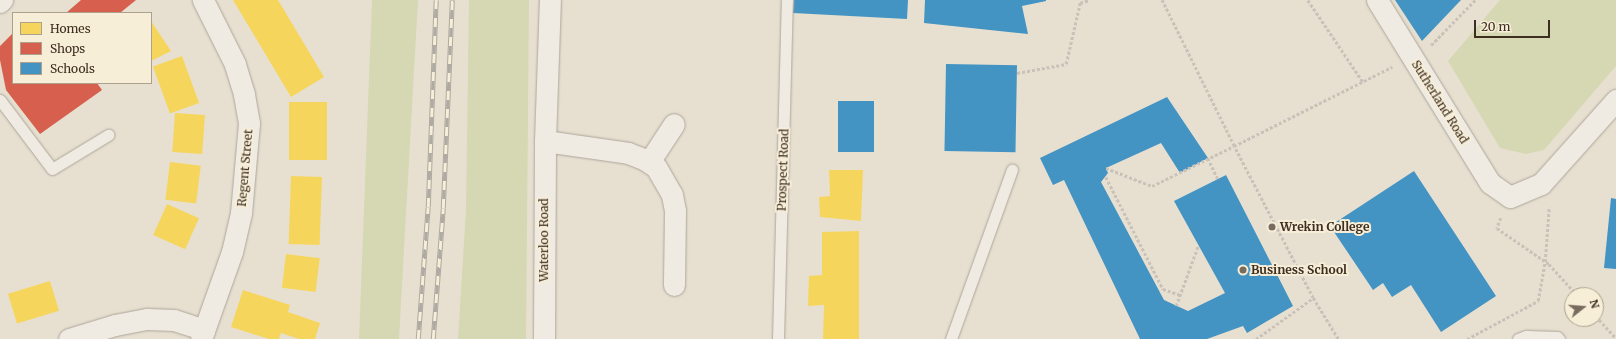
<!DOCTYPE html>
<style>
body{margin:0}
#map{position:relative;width:1616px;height:339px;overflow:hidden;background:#e7e0d1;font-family:Merriweather,serif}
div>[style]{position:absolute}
.green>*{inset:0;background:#d6d7b3}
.homes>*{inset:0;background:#f6d55c;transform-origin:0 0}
.shops>*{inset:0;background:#d6604d}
.schools>*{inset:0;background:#4393c3;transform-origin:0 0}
.path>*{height:2.5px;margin-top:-1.25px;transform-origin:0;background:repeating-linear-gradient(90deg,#c8c2b9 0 3px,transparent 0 5px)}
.roads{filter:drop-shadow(0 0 1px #ada599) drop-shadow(0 0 1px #ada599)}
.service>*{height:11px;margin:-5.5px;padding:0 5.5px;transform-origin:5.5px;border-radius:5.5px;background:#efebe3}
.minor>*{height:21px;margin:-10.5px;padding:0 10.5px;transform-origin:10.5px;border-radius:10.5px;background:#efebe3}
.tertiary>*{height:22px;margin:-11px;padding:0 11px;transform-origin:11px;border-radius:11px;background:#efebe3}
.rail>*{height:4.5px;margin-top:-2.25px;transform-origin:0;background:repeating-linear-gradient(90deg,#f7eed8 0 9px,#afaaa2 0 18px);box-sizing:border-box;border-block:1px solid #afaaa2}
.dots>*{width:11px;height:11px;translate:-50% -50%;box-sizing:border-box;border:2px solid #f7eed8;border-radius:50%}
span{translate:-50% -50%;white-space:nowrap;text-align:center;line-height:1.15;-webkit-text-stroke:4px #f7eed8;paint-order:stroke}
.street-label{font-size:12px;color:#3d2e20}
.poi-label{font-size:12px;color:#3d2e20;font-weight:700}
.left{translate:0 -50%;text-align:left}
.legend{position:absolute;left:12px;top:12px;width:140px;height:72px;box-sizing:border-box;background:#f7eed8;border:1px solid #ada18e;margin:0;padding:5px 7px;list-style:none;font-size:12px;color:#3d2e20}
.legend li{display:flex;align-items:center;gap:8px;height:20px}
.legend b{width:20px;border:1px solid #ada18e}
.north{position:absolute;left:1564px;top:287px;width:40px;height:40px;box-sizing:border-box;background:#f7eed8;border:1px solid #ada18e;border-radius:50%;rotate:73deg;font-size:11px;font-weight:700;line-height:16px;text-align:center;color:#3d2e20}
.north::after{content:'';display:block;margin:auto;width:14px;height:18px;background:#786c5e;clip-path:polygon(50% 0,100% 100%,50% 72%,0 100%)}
.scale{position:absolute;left:1474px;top:20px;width:76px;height:18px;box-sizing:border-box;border:2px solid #3d2e20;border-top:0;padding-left:5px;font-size:12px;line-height:14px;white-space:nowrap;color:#3d2e20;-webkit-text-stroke:3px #f7eed8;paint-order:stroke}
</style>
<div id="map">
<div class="green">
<i style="clip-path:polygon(372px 0,418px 0,399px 339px,359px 339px)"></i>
<i style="clip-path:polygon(469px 0,529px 0,526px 339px,458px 339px,466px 210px)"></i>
<i style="clip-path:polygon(1500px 0,1616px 0,1616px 66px,1544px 150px,1526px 154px,1500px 148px,1448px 61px)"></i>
</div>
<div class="homes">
<i style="clip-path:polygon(233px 0,278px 0,324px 77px,291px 97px)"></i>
<i style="clip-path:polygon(151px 21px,171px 51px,151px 61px)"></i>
<i style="left:182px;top:56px;width:50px;height:31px;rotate:70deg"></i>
<i style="left:289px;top:102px;width:38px;height:58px"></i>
<i style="left:175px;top:113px;width:30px;height:39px;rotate:4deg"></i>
<i style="left:170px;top:162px;width:31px;height:38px;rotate:7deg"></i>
<i style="clip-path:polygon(829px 170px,863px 170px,861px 221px,820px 217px,819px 197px,830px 196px)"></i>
<i style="left:291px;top:176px;width:31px;height:68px;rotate:2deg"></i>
<i style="left:167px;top:204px;width:35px;height:34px;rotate:24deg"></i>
<i style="clip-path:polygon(859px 231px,859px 339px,823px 339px,824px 305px,808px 306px,809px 276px,822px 275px,822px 232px)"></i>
<i style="left:286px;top:254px;width:34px;height:34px;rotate:7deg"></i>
<i style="left:50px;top:281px;width:31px;height:44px;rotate:73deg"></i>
<i style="clip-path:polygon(243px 290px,290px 305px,288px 312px,320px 323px,315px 339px,299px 339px,281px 333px,279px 339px,269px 339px,231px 327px)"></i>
</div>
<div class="shops">
<i style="clip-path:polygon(81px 0,136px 0,120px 13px,66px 13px)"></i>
<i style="clip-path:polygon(13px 33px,13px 83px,97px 83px,102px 90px,40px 134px,6px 90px,0 60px,0 46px)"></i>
</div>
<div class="schools">
<i style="clip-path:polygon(794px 0,908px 0,907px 19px,793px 13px)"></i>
<i style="clip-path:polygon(925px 0,1046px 0,1046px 1px,1022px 6px,1028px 34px,924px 23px)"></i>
<i style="clip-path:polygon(1395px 0,1461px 0,1422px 41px)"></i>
<i style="left:946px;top:64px;width:71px;height:87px;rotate:1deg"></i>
<i style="clip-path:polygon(1167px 97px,1208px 158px,1180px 173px,1161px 143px,1106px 168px,1108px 173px,1101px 182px,1164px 300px,1188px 311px,1225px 293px,1174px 201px,1226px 175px,1293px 306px,1247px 333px,1243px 326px,1207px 339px,1140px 339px,1064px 180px,1053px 185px,1040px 158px)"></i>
<i style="left:838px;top:101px;width:36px;height:51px"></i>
<i style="clip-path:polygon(1414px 171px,1496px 296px,1441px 332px,1411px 285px,1392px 297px,1383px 283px,1373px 290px,1330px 226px)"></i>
<i style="clip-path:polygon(1611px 198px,1616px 199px,1616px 269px,1604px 268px)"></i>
</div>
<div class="path">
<i style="left:1308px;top:0;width:99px;rotate:56.1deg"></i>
<i style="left:1431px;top:45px;width:63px;rotate:-45.6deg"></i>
<i style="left:1017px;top:73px;width:50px;rotate:-10.4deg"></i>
<i style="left:1066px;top:64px;width:63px;rotate:-77.1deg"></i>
<i style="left:1080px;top:3px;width:9px;rotate:-18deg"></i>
<i style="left:1208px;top:158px;width:23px;rotate:65deg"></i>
<i style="left:1106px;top:168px;width:49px;rotate:21.4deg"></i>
<i style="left:1152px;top:186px;width:91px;rotate:-26deg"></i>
<i style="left:1234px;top:146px;width:163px;rotate:-116.3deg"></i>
<i style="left:1106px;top:177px;width:126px;rotate:63deg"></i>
<i style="left:1163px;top:289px;width:18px;rotate:19deg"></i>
<i style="left:1501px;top:218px;width:11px;rotate:112deg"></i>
<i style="left:1497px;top:228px;width:63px;rotate:34.7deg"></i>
<i style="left:1549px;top:264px;width:42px;rotate:47.9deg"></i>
<i style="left:1176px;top:306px;width:64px;rotate:-69.9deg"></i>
<i style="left:1596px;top:316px;width:30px;rotate:48deg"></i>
<i style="left:1256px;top:339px;width:70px;rotate:-35.7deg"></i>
<i style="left:1338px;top:339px;width:48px;rotate:-121.4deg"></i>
<i style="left:1313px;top:298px;width:171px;rotate:-117.5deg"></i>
<i style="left:1234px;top:146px;width:177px;rotate:-26.6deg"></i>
<i style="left:1467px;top:339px;width:81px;rotate:-28.2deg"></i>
<i style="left:1538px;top:301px;width:40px;rotate:-80deg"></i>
<i style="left:1545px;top:262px;width:55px;rotate:-85.8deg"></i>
</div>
<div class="roads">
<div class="service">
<i style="left:0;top:100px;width:86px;rotate:53deg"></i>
<i style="left:52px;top:169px;width:66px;rotate:-31.3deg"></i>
<i style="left:778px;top:339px;width:339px;rotate:-88.5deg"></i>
<i style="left:951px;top:339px;width:180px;rotate:-70.2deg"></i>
<i style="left:1518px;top:339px;width:9px;rotate:-21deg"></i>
<i style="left:1526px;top:336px;width:31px;rotate:2deg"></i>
<i style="left:1557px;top:337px;width:3px;rotate:45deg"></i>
</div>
<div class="minor">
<i style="left:1377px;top:0;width:215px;rotate:58.3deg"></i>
<i style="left:1490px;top:183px;width:24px;rotate:35deg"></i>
<i style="left:1510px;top:197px;width:34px;rotate:-23deg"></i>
<i style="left:1541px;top:184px;width:113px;rotate:-48.2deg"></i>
<i style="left:545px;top:141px;width:84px;rotate:8.2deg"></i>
<i style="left:628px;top:153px;width:17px;rotate:21deg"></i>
<i style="left:644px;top:159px;width:14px;rotate:34deg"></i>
<i style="left:656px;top:167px;width:32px;rotate:60deg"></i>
<i style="left:672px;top:195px;width:16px;rotate:79deg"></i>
<i style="left:675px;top:211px;width:74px;rotate:90.8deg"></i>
<i style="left:649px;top:162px;width:45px;rotate:-56.7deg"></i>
<i style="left:69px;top:339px;width:48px;rotate:-16.9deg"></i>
<i style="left:115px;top:325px;width:33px;rotate:-11deg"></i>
<i style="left:147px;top:319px;width:27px;rotate:2deg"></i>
<i style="left:174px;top:320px;width:32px;rotate:18deg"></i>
<i style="left:201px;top:339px;width:92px;rotate:-70.4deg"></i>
<i style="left:232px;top:252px;width:40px;rotate:-77deg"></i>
<i style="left:241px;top:213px;width:90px;rotate:-84.9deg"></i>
<i style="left:249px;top:123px;width:29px;rotate:-100deg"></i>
<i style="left:244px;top:94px;width:31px;rotate:-107deg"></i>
<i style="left:235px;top:64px;width:72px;rotate:-116.6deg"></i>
<i style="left:544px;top:339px;width:198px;rotate:-89.7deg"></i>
<i style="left:545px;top:141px;width:141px;rotate:-88deg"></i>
</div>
<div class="tertiary">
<i style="left:0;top:2px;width:3px;rotate:-45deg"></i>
</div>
</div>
<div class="rail">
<i style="left:418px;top:339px;width:132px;rotate:-85.7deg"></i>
<i style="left:428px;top:207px;width:207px;rotate:-87.8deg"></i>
<i style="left:433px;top:339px;width:131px;rotate:-85.6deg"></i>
<i style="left:443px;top:208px;width:208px;rotate:-87.5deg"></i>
</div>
<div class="dots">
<i style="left:1272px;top:227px;background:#786c5e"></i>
<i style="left:1243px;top:270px;background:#786c5e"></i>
</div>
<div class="street-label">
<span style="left:1440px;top:102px;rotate:58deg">Sutherland Road</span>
<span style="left:245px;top:168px;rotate:-85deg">Regent Street</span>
<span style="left:783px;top:170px;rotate:-88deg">Prospect Road</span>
<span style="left:544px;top:240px;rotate:-90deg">Waterloo Road</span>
</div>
<div class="poi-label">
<span class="left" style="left:1280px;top:227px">Wrekin College</span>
<span class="left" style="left:1251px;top:270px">Business School</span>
</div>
<ul class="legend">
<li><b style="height:11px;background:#f6d55c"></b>Homes</li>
<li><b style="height:11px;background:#d6604d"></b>Shops</li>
<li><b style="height:11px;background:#4393c3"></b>Schools</li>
</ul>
<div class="north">N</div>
<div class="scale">20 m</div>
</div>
